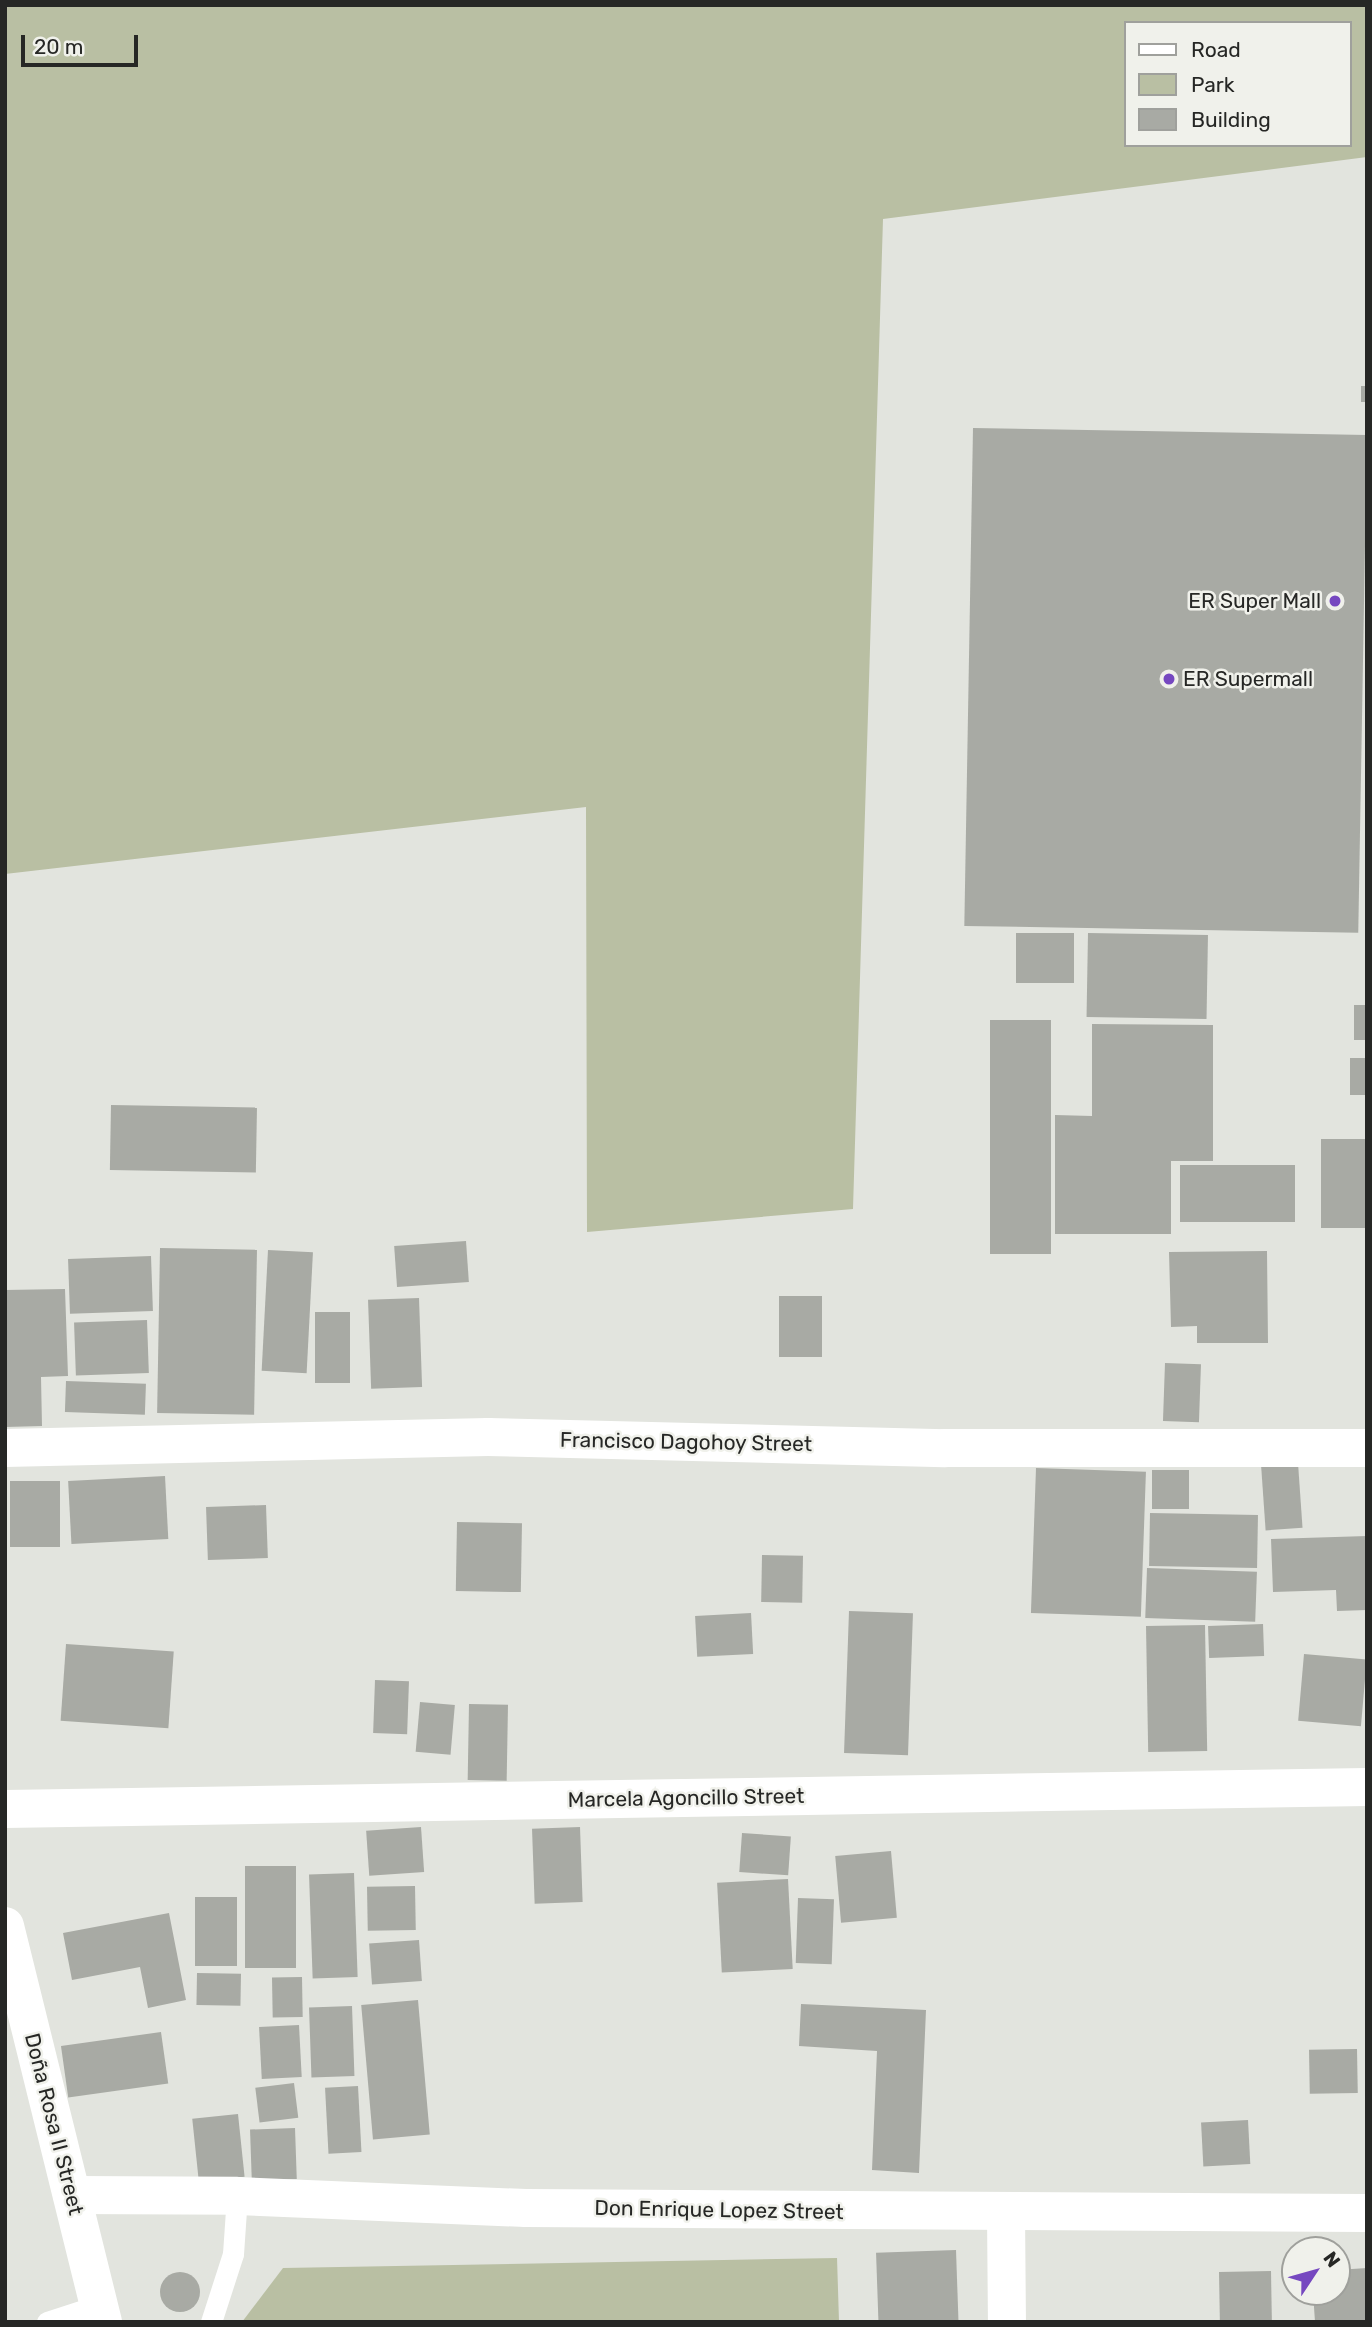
<!DOCTYPE html>
<meta charset="utf-8">
<style>
body{margin:0}
#map{position:relative;width:1372px;height:2327px;overflow:hidden;background:#e2e4de;font-family:Rubik,sans-serif}
div>[style]{position:absolute}
.green>*{inset:0;background:#b9bfa3}
.building>*{inset:0;background:#a8aaa4;transform-origin:0 0}
.round{border-radius:50%}
.service>*{height:21px;margin:-10.5px;padding:0 10.5px;transform-origin:10.5px;border-radius:10.5px;background:#fff}
.minor>*{height:38px;margin:-19px;padding:0 19px;transform-origin:19px;border-radius:19px;background:#fff}
.tertiary>*{height:38px;margin:-19px;padding:0 19px;transform-origin:19px;border-radius:19px;background:#fff}
.secondary>*{height:38px;margin:-19px;padding:0 19px;transform-origin:19px;border-radius:19px;background:#fff}
.dots>*{width:19px;height:19px;translate:-50% -50%;box-sizing:border-box;border:4px solid #f0f1eb;border-radius:50%}
span{translate:-50% -50%;white-space:nowrap;text-align:center;line-height:1.15;-webkit-text-stroke:5px #f0f1eb;paint-order:stroke}
.poi-label{font-size:21px;color:#262725}
.right{translate:-100% -50%;text-align:right}
.left{translate:0 -50%;text-align:left}
.street-label{font-size:21px;color:#262725}
.frame{position:absolute;inset:0;border:7px solid #262725;pointer-events:none}
.legend{position:absolute;left:1124px;top:21px;width:228px;height:126px;box-sizing:border-box;background:#f0f1eb;border:2px solid #9fa09c;margin:0;padding:9px 12px;list-style:none;font-size:21px;color:#262725}
.legend li{display:flex;align-items:center;gap:14px;height:35px}
.legend b{width:35px;border:2px solid #9fa09c}
.north{position:absolute;left:1281px;top:2236px;width:70px;height:70px;box-sizing:border-box;background:#f0f1eb;border:2px solid #9fa09c;border-radius:50%;rotate:54deg;font-size:19px;font-weight:700;line-height:28px;text-align:center;color:#262725}
.north::after{content:'';display:block;margin:auto;width:24px;height:32px;background:#7648c0;clip-path:polygon(50% 0,100% 100%,50% 72%,0 100%)}
.scale{position:absolute;left:21px;top:35px;width:117px;height:32px;box-sizing:border-box;border:4px solid #262725;border-top:0;padding-left:9px;font-size:21px;line-height:24px;white-space:nowrap;color:#262725;-webkit-text-stroke:5px #f0f1eb;paint-order:stroke}
</style>
<div id="map">
<div class="green">
<i style="clip-path:polygon(evenodd,5px 5px,1367px 5px,1367px 157px,883px 219px,853px 1209px,587px 1232px,586px 807px,5px 874px,5px 5px,1125px 23px,1349px 23px,1349px 145px,1125px 145px,1125px 23px)"></i>
<i style="clip-path:polygon(837px 2258px,839px 2322px,242px 2322px,283px 2268px)"></i>
</div>
<div class="building">
<i style="left:1361px;top:386px;width:6px;height:16px"></i>
<i style="left:973px;top:428px;width:394px;height:498px;rotate:1deg"></i>
<i style="left:1016px;top:933px;width:58px;height:50px"></i>
<i style="left:1088px;top:933px;width:120px;height:84px;rotate:1deg"></i>
<i style="left:1354px;top:1005px;width:13px;height:35px"></i>
<i style="left:990px;top:1020px;width:61px;height:234px"></i>
<i style="clip-path:polygon(1092px 1024px,1213px 1025px,1213px 1161px,1171px 1161px,1171px 1234px,1055px 1234px,1055px 1115px,1092px 1116px)"></i>
<i style="left:1350px;top:1058px;width:17px;height:37px"></i>
<i style="left:111px;top:1105px;width:146px;height:65px;rotate:1deg"></i>
<i style="left:1321px;top:1139px;width:46px;height:89px"></i>
<i style="left:1180px;top:1165px;width:115px;height:57px"></i>
<i style="left:466px;top:1241px;width:41px;height:72px;rotate:86deg"></i>
<i style="left:160px;top:1248px;width:97px;height:165px;rotate:1deg"></i>
<i style="left:268px;top:1250px;width:45px;height:121px;rotate:3deg"></i>
<i style="clip-path:polygon(1267px 1251px,1268px 1343px,1197px 1343px,1197px 1326px,1171px 1327px,1169px 1252px)"></i>
<i style="left:151px;top:1256px;width:55px;height:83px;rotate:88deg"></i>
<i style="clip-path:polygon(65px 1289px,68px 1376px,41px 1377px,42px 1426px,5px 1427px,5px 1290px)"></i>
<i style="left:822px;top:1296px;width:61px;height:43px;rotate:90deg"></i>
<i style="left:419px;top:1298px;width:89px;height:51px;rotate:88deg"></i>
<i style="left:315px;top:1312px;width:35px;height:71px"></i>
<i style="left:147px;top:1320px;width:53px;height:73px;rotate:88deg"></i>
<i style="left:1165px;top:1363px;width:36px;height:58px;rotate:2deg"></i>
<i style="left:66px;top:1381px;width:80px;height:31px;rotate:2deg"></i>
<i style="left:1298px;top:1463px;width:65px;height:37px;rotate:86deg"></i>
<i style="left:1036px;top:1468px;width:110px;height:145px;rotate:2deg"></i>
<i style="left:1152px;top:1470px;width:37px;height:39px"></i>
<i style="left:165px;top:1476px;width:63px;height:97px;rotate:87deg"></i>
<i style="left:10px;top:1481px;width:50px;height:66px"></i>
<i style="left:266px;top:1505px;width:53px;height:60px;rotate:88deg"></i>
<i style="left:1150px;top:1513px;width:108px;height:53px;rotate:1deg"></i>
<i style="left:457px;top:1522px;width:65px;height:69px;rotate:1deg"></i>
<i style="clip-path:polygon(1367px 1536px,1367px 1610px,1337px 1611px,1336px 1590px,1273px 1592px,1271px 1539px)"></i>
<i style="left:762px;top:1555px;width:41px;height:47px;rotate:1deg"></i>
<i style="left:1147px;top:1568px;width:110px;height:50px;rotate:2deg"></i>
<i style="left:849px;top:1611px;width:64px;height:142px;rotate:2deg"></i>
<i style="left:751px;top:1613px;width:41px;height:56px;rotate:87deg"></i>
<i style="left:1263px;top:1624px;width:32px;height:55px;rotate:88deg"></i>
<i style="left:1205px;top:1625px;width:126px;height:59px;rotate:89deg"></i>
<i style="left:66px;top:1644px;width:108px;height:77px;rotate:4deg"></i>
<i style="left:1304px;top:1654px;width:63px;height:67px;rotate:5deg"></i>
<i style="left:375px;top:1680px;width:34px;height:53px;rotate:2deg"></i>
<i style="left:420px;top:1702px;width:35px;height:50px;rotate:5deg"></i>
<i style="left:469px;top:1704px;width:39px;height:76px;rotate:1deg"></i>
<i style="left:421px;top:1827px;width:45px;height:55px;rotate:86deg"></i>
<i style="left:580px;top:1827px;width:75px;height:48px;rotate:88deg"></i>
<i style="left:742px;top:1833px;width:49px;height:39px;rotate:4deg"></i>
<i style="left:891px;top:1851px;width:67px;height:56px;rotate:85deg"></i>
<i style="left:245px;top:1866px;width:51px;height:102px"></i>
<i style="left:354px;top:1873px;width:104px;height:45px;rotate:88deg"></i>
<i style="left:788px;top:1879px;width:90px;height:71px;rotate:87deg"></i>
<i style="left:415px;top:1886px;width:44px;height:48px;rotate:89deg"></i>
<i style="left:195px;top:1897px;width:42px;height:69px"></i>
<i style="left:798px;top:1898px;width:36px;height:65px;rotate:2deg"></i>
<i style="clip-path:polygon(169px 1913px,186px 2000px,148px 2008px,140px 1967px,72px 1980px,63px 1933px)"></i>
<i style="left:419px;top:1940px;width:41px;height:50px;rotate:86deg"></i>
<i style="left:197px;top:1973px;width:44px;height:32px;rotate:1deg"></i>
<i style="left:302px;top:1977px;width:40px;height:30px;rotate:89deg"></i>
<i style="left:418px;top:2000px;width:135px;height:57px;rotate:85deg"></i>
<i style="clip-path:polygon(801px 2004px,926px 2010px,919px 2173px,872px 2170px,877px 2051px,799px 2046px)"></i>
<i style="left:352px;top:2006px;width:70px;height:43px;rotate:88deg"></i>
<i style="left:299px;top:2025px;width:52px;height:40px;rotate:87deg"></i>
<i style="left:161px;top:2032px;width:52px;height:101px;rotate:82deg"></i>
<i style="left:1357px;top:2049px;width:44px;height:48px;rotate:89deg"></i>
<i style="left:294px;top:2083px;width:35px;height:39px;rotate:83deg"></i>
<i style="left:358px;top:2086px;width:66px;height:33px;rotate:87deg"></i>
<i style="left:238px;top:2114px;width:63px;height:46px;rotate:84deg"></i>
<i style="left:1248px;top:2120px;width:44px;height:47px;rotate:87deg"></i>
<i style="left:295px;top:2128px;width:51px;height:45px;rotate:88deg"></i>
<i style="left:956px;top:2250px;width:72px;height:80px;rotate:88deg"></i>
<i style="clip-path:polygon(1367px 2268px,1367px 2322px,1315px 2322px,1313px 2292px,1337px 2292px,1337px 2270px)"></i>
<i style="left:1271px;top:2271px;width:51px;height:52px;rotate:89deg"></i>
<i class="round" style="left:160px;top:2272px;width:40px;height:40px"></i>
</div>
<div class="service">
<i style="left:47px;top:2322px;width:55px;rotate:-18.1deg"></i>
<i style="left:211px;top:2322px;width:71px;rotate:-72.1deg"></i>
<i style="left:233px;top:2254px;width:58px;rotate:-86.1deg"></i>
</div>
<div class="minor">
<i style="left:5px;top:1448px;width:483px;rotate:-1.3deg"></i>
<i style="left:488px;top:1437px;width:457px;rotate:1.4deg"></i>
<i style="left:945px;top:1448px;width:422px"></i>
<i style="left:5px;top:1809px;width:1362px;rotate:-0.93deg"></i>
<i style="left:1006px;top:2213px;width:109px;rotate:89.5deg"></i>
</div>
<div class="tertiary">
<i style="left:72px;top:2195px;width:165px;rotate:0.3deg"></i>
<i style="left:237px;top:2196px;width:289px;rotate:2.4deg"></i>
<i style="left:526px;top:2208px;width:841px;rotate:0.34deg"></i>
</div>
<div class="secondary">
<i style="left:5px;top:1926px;width:408px;rotate:76.1deg"></i>
</div>
<div class="dots">
<i style="left:1335px;top:601px;background:#7648c0"></i>
<i style="left:1169px;top:679px;background:#7648c0"></i>
</div>
<div class="poi-label">
<span class="right" style="left:1321px;top:601px">ER Super Mall</span>
<span class="left" style="left:1183px;top:679px">ER Supermall</span>
</div>
<div class="street-label">
<span style="left:686px;top:1442px;rotate:1deg">Francisco Dagohoy Street</span>
<span style="left:686px;top:1798px;rotate:-1deg">Marcela Agoncillo Street</span>
<span style="left:54px;top:2124px;rotate:76deg">Doña Rosa II Street</span>
<span style="left:719px;top:2210px;rotate:1deg">Don Enrique Lopez Street</span>
</div>
<div class="frame"></div>
<ul class="legend">
<li><b style="height:9px;background:#fff"></b>Road</li>
<li><b style="height:19px;background:#b9bfa3"></b>Park</li>
<li><b style="height:19px;background:#a8aaa4"></b>Building</li>
</ul>
<div class="north">N</div>
<div class="scale">20 m</div>
</div>
